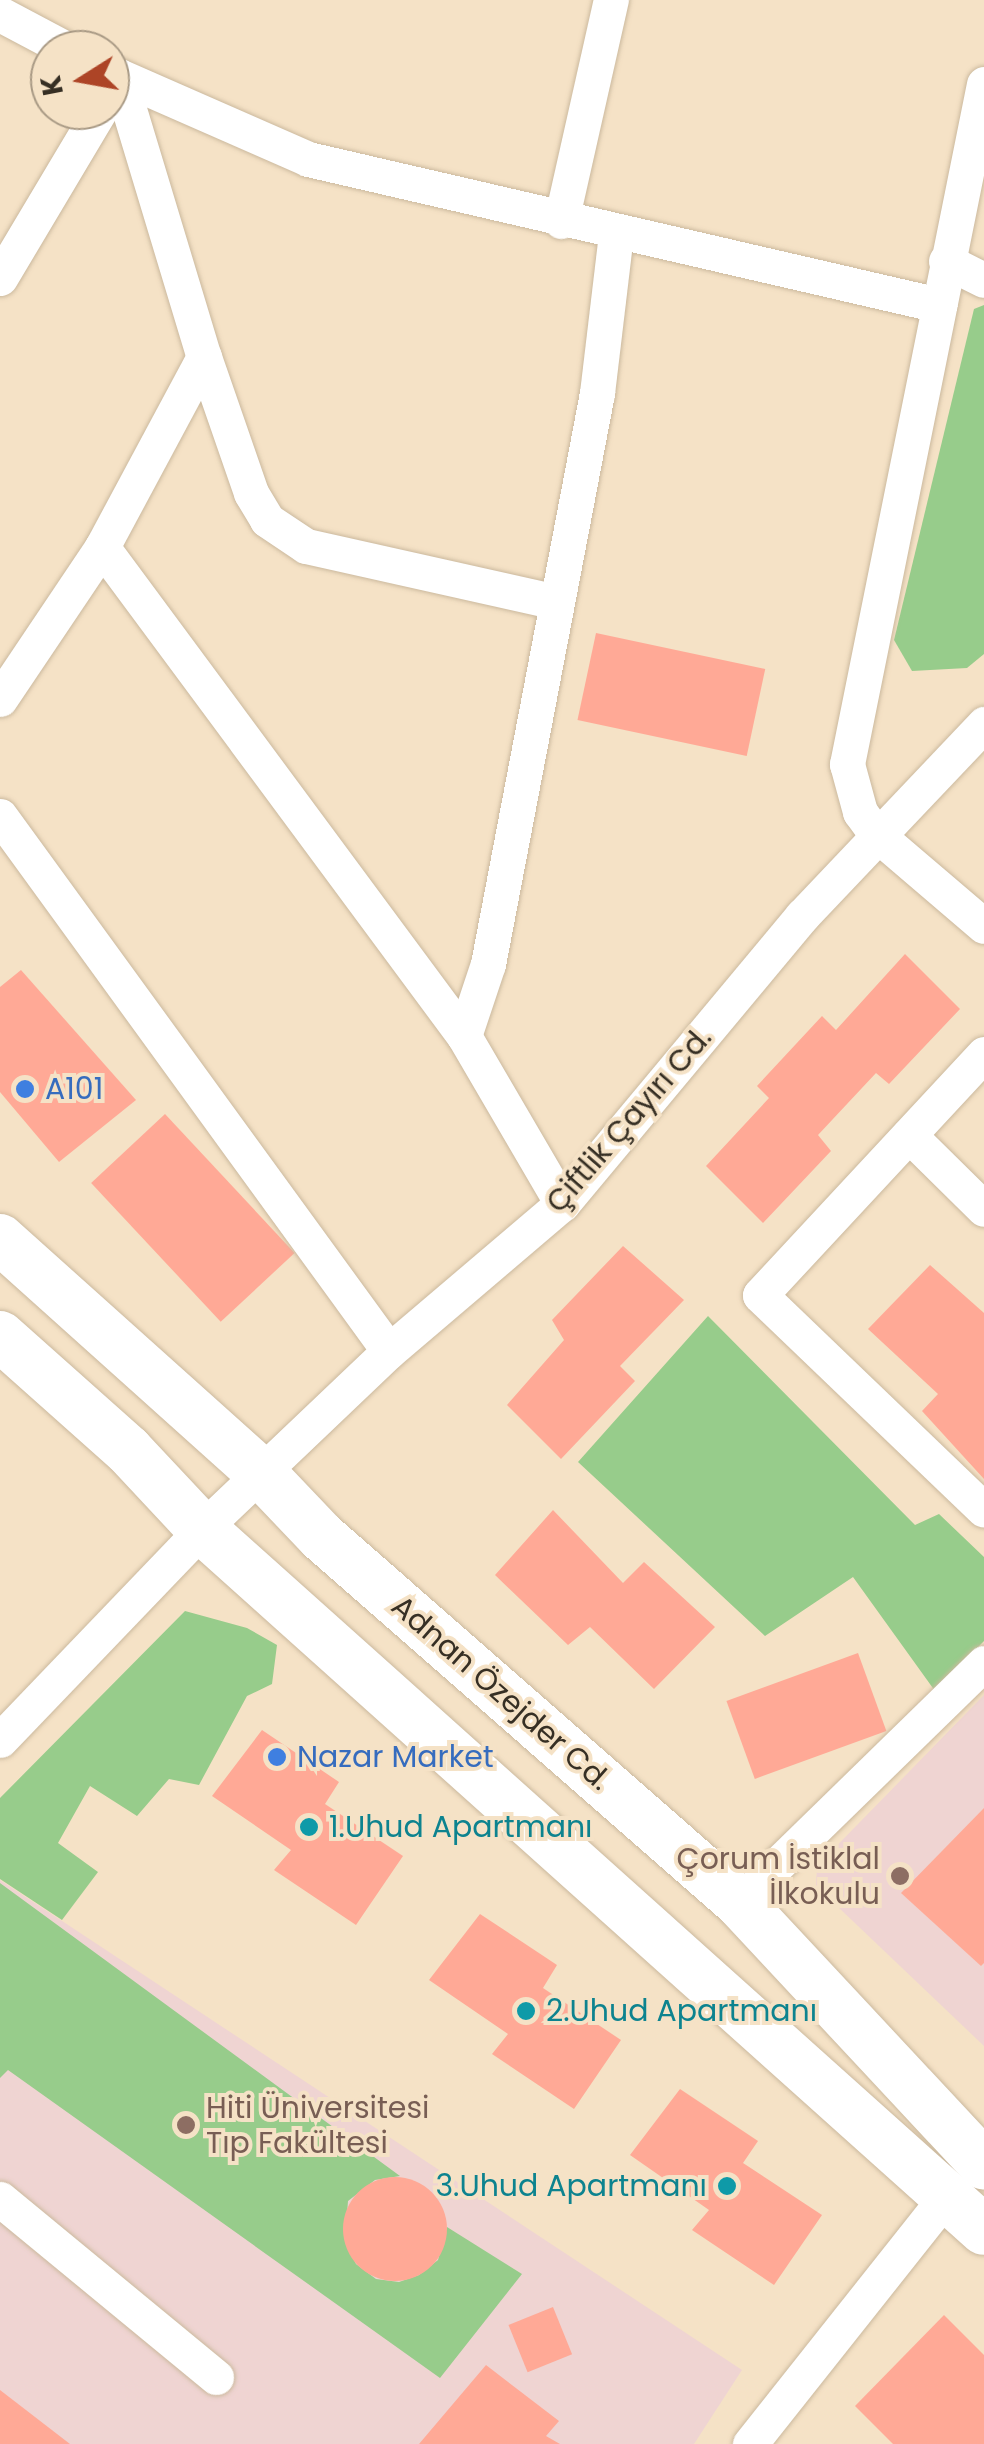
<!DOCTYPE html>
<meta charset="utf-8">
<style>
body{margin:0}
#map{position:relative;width:984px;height:2444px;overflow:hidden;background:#f5e2c6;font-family:Poppins,sans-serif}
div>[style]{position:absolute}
.education>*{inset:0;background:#efd4d2}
.green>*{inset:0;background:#97cc8b}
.building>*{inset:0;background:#ffa996;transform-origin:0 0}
.round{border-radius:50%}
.roads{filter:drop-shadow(0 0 2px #cbb99e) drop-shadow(0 0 2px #cbb99e)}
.street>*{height:35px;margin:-17.5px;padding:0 17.5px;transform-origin:17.5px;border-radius:17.5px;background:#fff}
.secondary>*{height:50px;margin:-25px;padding:0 25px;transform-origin:25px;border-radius:25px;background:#fff}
.dots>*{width:28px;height:28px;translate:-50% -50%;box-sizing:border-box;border:5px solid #f5e2c6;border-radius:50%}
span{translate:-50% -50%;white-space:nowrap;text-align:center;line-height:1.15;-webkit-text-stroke:8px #f5e2c6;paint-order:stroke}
.shop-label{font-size:30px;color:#366cbe}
.left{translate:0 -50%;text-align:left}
.street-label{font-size:30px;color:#362f24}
.culture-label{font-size:30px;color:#0d838f}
.right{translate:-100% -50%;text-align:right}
.education-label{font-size:30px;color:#785e54}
.north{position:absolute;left:30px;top:30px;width:100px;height:100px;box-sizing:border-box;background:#f5e2c6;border:2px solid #a99a85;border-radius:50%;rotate:259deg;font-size:28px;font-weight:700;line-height:40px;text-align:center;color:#362f24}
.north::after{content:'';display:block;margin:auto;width:35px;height:45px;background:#ad4426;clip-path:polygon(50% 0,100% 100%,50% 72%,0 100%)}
</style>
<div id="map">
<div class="education">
<i style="clip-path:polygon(984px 1695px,984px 2046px,816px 1886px,817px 1866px)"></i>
<i style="clip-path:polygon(0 1880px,742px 2370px,694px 2444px,0 2444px)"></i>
</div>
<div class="green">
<i style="clip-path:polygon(984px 305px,984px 654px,967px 668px,912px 671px,894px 640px,974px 309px)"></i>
<i style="clip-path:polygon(708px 1316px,915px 1525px,939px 1514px,984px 1557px,984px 1641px,935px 1691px,853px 1577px,765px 1636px,578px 1462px)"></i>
<i style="clip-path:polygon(185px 1611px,247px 1628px,277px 1645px,272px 1684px,247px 1696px,199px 1785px,169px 1779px,137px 1816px,90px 1786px,58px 1843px,98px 1872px,62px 1920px,0 1879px,0 1798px)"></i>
<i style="clip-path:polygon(0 1883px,400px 2176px,375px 2180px,348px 2201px,345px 2240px,356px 2264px,376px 2279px,399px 2282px,419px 2275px,438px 2260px,447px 2227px,522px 2274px,440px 2378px,8px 2070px,0 2078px)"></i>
</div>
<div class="building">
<i style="left:596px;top:633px;width:173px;height:89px;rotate:12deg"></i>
<i style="clip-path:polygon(905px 954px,960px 1009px,889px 1084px,876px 1073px,818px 1135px,831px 1151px,763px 1223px,706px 1166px,769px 1098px,757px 1086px,822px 1016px,836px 1030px)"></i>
<i style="clip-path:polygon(21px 970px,136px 1100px,59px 1162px,0 1092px,0 987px)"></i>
<i style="left:165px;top:1114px;width:190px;height:101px;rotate:47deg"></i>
<i style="clip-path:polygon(623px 1246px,684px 1300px,620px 1366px,635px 1381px,561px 1459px,507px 1405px,564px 1340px,552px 1320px)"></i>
<i style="clip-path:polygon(930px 1265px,984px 1313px,984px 1479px,922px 1411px,938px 1394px,868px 1329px)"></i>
<i style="clip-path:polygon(553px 1510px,623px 1583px,644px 1562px,715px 1627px,654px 1689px,590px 1627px,568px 1645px,495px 1575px)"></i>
<i style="left:858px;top:1653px;width:83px;height:140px;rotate:70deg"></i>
<i style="clip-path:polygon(262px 1730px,339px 1782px,325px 1804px,403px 1856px,356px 1925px,274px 1870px,291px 1850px,212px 1796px)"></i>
<i style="clip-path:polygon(984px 1808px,984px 1963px,981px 1966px,901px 1893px)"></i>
<i style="clip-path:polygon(480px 1914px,557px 1965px,543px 1988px,621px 2040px,574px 2109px,492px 2054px,508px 2034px,429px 1980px)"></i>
<i style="clip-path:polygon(680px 2089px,758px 2141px,743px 2163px,822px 2215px,774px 2285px,692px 2230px,709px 2210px,630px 2155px)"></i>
<i class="round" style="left:343px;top:2177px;width:104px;height:104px"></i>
<i style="left:553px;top:2307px;width:51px;height:48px;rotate:68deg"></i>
<i style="clip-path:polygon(944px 2315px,984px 2355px,984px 2444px,893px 2444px,855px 2406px)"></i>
<i style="clip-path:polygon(486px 2365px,559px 2421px,546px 2436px,560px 2444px,419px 2444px)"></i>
<i style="clip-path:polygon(0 2390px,70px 2444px,0 2444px)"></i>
</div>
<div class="roads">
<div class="street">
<i style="left:0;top:14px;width:77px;rotate:27.9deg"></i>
<i style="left:110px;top:72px;width:216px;rotate:23.7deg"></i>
<i style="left:308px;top:159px;width:648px;rotate:13.03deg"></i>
<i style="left:119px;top:76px;width:294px;rotate:73.2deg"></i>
<i style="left:204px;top:357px;width:144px;rotate:70.9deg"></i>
<i style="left:251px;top:493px;width:31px;rotate:59deg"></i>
<i style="left:267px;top:520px;width:47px;rotate:33.7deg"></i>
<i style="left:306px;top:546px;width:256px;rotate:12.6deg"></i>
<i style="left:984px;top:84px;width:694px;rotate:101.39deg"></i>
<i style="left:847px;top:764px;width:50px;rotate:74.8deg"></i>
<i style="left:860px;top:812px;width:26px;rotate:54deg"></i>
<i style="left:875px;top:833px;width:143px;rotate:40.5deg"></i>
<i style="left:561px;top:221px;width:227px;rotate:-77.3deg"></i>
<i style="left:946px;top:261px;width:42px;rotate:26.6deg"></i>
<i style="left:0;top:278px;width:196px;rotate:-59.2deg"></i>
<i style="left:102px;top:547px;width:608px;rotate:53.49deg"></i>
<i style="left:464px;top:1036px;width:194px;rotate:59.7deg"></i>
<i style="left:0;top:699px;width:183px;rotate:-56.1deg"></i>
<i style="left:102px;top:547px;width:216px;rotate:-61.8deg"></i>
<i style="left:0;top:816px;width:661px;rotate:53.98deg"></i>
<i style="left:464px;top:1036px;width:76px;rotate:-71.6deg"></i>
<i style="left:488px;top:964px;width:581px;rotate:-79.19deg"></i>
<i style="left:597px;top:393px;width:160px;rotate:-83.2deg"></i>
<i style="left:984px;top:1054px;width:329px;rotate:132.9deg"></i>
<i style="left:760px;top:1295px;width:310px;rotate:43.8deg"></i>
<i style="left:909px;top:1135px;width:105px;rotate:44.6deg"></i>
<i style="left:0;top:1740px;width:292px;rotate:-46.2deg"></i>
<i style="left:202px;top:1529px;width:258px;rotate:-43.6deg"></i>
<i style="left:389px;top:1351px;width:227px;rotate:-40.4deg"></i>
<i style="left:562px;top:1204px;width:375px;rotate:-50.2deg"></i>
<i style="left:802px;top:916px;width:265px;rotate:-46.5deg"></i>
<i style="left:739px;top:1902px;width:342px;rotate:-44.3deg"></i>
<i style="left:0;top:2199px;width:280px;rotate:39.5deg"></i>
<i style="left:750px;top:2444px;width:315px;rotate:-51.6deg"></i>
</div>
<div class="secondary">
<i style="left:0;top:1239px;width:351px;rotate:41.9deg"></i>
<i style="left:261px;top:1473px;width:88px;rotate:46.4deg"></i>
<i style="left:322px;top:1537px;width:554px;rotate:41.2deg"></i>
<i style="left:739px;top:1902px;width:359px;rotate:47deg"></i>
<i style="left:0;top:1336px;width:171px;rotate:41.7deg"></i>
<i style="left:128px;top:1450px;width:108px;rotate:46.9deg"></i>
<i style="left:202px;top:1529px;width:1050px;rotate:41.87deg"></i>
</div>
</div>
<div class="dots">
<i style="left:25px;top:1089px;background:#3f7fe0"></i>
<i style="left:277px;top:1757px;background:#3f7fe0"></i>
<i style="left:309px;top:1827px;background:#0f9aa8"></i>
<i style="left:900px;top:1876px;background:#8d6e63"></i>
<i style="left:526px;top:2011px;background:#0f9aa8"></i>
<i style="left:186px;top:2125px;background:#8d6e63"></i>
<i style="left:727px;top:2186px;background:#0f9aa8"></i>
</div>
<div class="shop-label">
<span class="left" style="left:45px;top:1089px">A101</span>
<span class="left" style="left:297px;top:1757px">Nazar Market</span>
</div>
<div class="street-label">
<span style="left:629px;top:1120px;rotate:-49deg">Çiftlik Çayırı Cd.</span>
<span style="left:501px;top:1693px;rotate:41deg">Adnan Özejder Cd.</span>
</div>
<div class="culture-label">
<span class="left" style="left:329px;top:1827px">1.Uhud Apartmanı</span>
<span class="left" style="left:546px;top:2011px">2.Uhud Apartmanı</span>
<span class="right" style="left:707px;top:2186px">3.Uhud Apartmanı</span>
</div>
<div class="education-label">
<span class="right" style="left:880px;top:1876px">Çorum İstiklal<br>İlkokulu</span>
<span class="left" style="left:206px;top:2125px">Hiti Üniversitesi<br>Tıp Fakültesi</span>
</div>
<div class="north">K</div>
</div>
